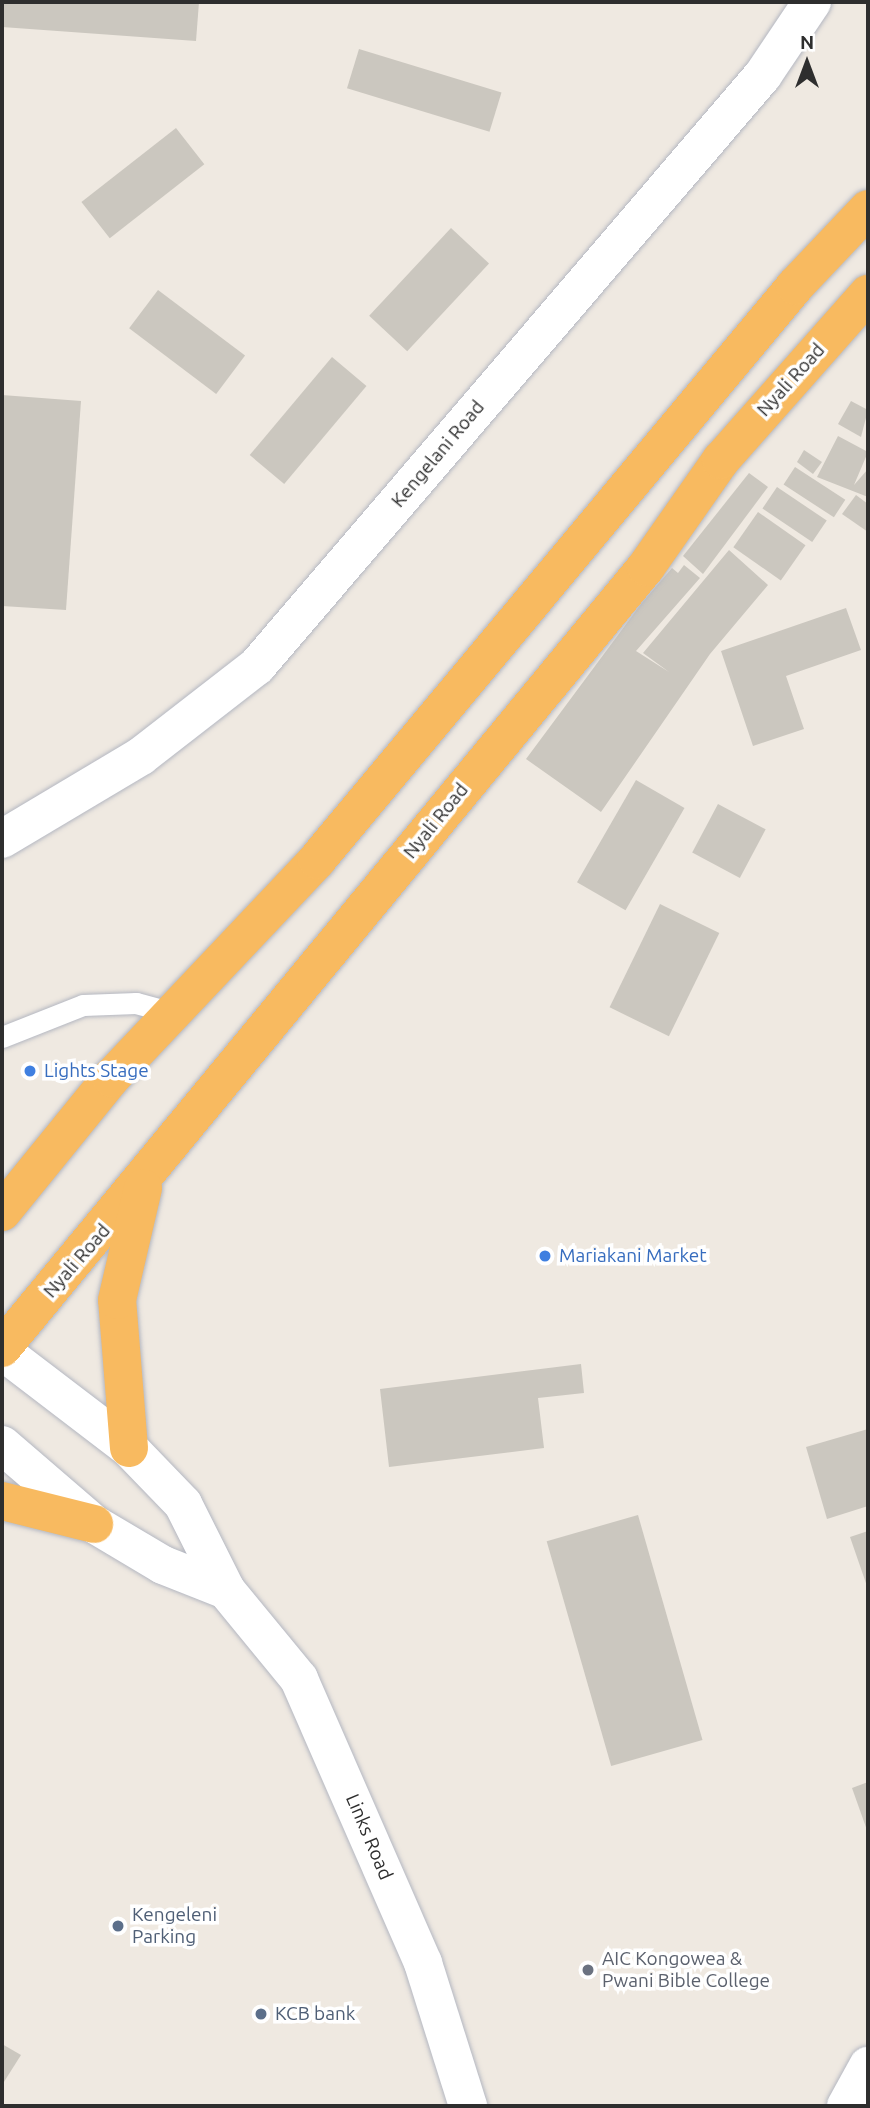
<!DOCTYPE html>
<style>
body{margin:0}
#map{position:relative;width:870px;height:2108px;overflow:hidden;background:#efe9e1;font-family:Ubuntu,sans-serif}
div>[style]{position:absolute}
.building>*{inset:0;background:#cbc7bf;transform-origin:0 0}
.roads{filter:drop-shadow(0 0 2px #b4b7c1) drop-shadow(0 0 2px #b4b7c1)}
.service>*{height:21px;margin:-10.5px;padding:0 10.5px;transform-origin:10.5px;border-radius:10.5px;background:#fff}
.minor>*{height:38px;margin:-19px;padding:0 19px;transform-origin:19px;border-radius:19px;background:#fff}
.secondary>*{height:38px;margin:-19px;padding:0 19px;transform-origin:19px;border-radius:19px;background:#fff}
.trunk>*{height:38px;margin:-19px;padding:0 19px;transform-origin:19px;border-radius:19px;background:#f8ba60}
.dots>*{width:19px;height:19px;translate:-50% -50%;box-sizing:border-box;border:4px solid #fff;border-radius:50%}
span{translate:-50% -50%;white-space:nowrap;text-align:center;line-height:1.15;-webkit-text-stroke:7px #fff;paint-order:stroke}
.street-label{font-size:19px;color:#2e2e2e}
.shop-label{font-size:19px;color:#366cbe}
.left{translate:0 -50%;text-align:left}
.service-label{font-size:19px;color:#4e5e75}
.worship-label{font-size:19px;color:#5b616d}
.frame{position:absolute;inset:0;border:4px solid #2e2e2e;pointer-events:none}
.north{position:absolute;left:772px;top:28px;width:70px;height:70px;-webkit-text-stroke:5px #fff;paint-order:stroke;rotate:0deg;font-size:19px;font-weight:700;line-height:28px;text-align:center;color:#2e2e2e}
.north::after{content:'';display:block;margin:auto;width:24px;height:32px;background:#2e2e2e;clip-path:polygon(50% 0,100% 100%,50% 72%,0 100%)}
</style>
<div id="map">
<div class="building">
<i style="clip-path:polygon(2px 2px,199px 2px,196px 41px,2px 27px)"></i>
<i style="left:359px;top:49px;width:149px;height:41px;rotate:17deg"></i>
<i style="left:176px;top:128px;width:46px;height:120px;rotate:52deg"></i>
<i style="left:451px;top:228px;width:52px;height:120px;rotate:43deg"></i>
<i style="left:158px;top:290px;width:109px;height:48px;rotate:37deg"></i>
<i style="left:332px;top:357px;width:45px;height:128px;rotate:40deg"></i>
<i style="clip-path:polygon(2px 395px,81px 401px,66px 610px,2px 606px)"></i>
<i style="clip-path:polygon(851px 401px,868px 410px,861px 437px,838px 424px)"></i>
<i style="clip-path:polygon(838px 436px,868px 452px,854px 485px,868px 469px,868px 497px,817px 477px)"></i>
<i style="clip-path:polygon(804px 450px,822px 462px,813px 474px,797px 462px)"></i>
<i style="left:795px;top:467px;width:60px;height:21px;rotate:33deg"></i>
<i style="clip-path:polygon(749px 473px,768px 487px,703px 574px,683px 556px)"></i>
<i style="left:777px;top:487px;width:60px;height:26px;rotate:34deg"></i>
<i style="clip-path:polygon(856px 495px,868px 504px,868px 532px,842px 514px)"></i>
<i style="left:758px;top:512px;width:58px;height:43px;rotate:35deg"></i>
<i style="clip-path:polygon(729px 550px,768px 585px,710px 654px,601px 812px,526px 759px,641px 604px,672px 568px,678px 573px,684px 565px,700px 578px,636px 651px,669px 672px,643px 653px)"></i>
<i style="clip-path:polygon(846px 608px,861px 650px,786px 676px,804px 729px,753px 746px,721px 651px)"></i>
<i style="left:636px;top:780px;width:56px;height:118px;rotate:30deg"></i>
<i style="left:718px;top:804px;width:54px;height:55px;rotate:28deg"></i>
<i style="left:660px;top:904px;width:66px;height:115px;rotate:26deg"></i>
<i style="clip-path:polygon(581px 1364px,584px 1393px,538px 1398px,544px 1448px,389px 1467px,380px 1389px)"></i>
<i style="clip-path:polygon(868px 1429px,868px 1506px,827px 1519px,806px 1447px)"></i>
<i style="left:638px;top:1515px;width:234px;height:95px;rotate:74deg"></i>
<i style="clip-path:polygon(868px 1531px,868px 1589px,850px 1537px)"></i>
<i style="clip-path:polygon(868px 1782px,868px 1833px,852px 1788px)"></i>
<i style="clip-path:polygon(2px 2044px,21px 2055px,2px 2085px)"></i>
</div>
<div class="roads">
<div class="service">
<i style="left:2px;top:1037px;width:87px;rotate:-21.6deg"></i>
<i style="left:83px;top:1005px;width:53px;rotate:-2.2deg"></i>
<i style="left:136px;top:1003px;width:38px;rotate:15deg"></i>
</div>
<div class="minor">
<i style="left:846px;top:2106px;width:46px;rotate:-61.2deg"></i>
</div>
<div class="secondary">
<i style="left:2px;top:839px;width:162px;rotate:-30.8deg"></i>
<i style="left:141px;top:756px;width:147px;rotate:-37.8deg"></i>
<i style="left:257px;top:666px;width:778px;rotate:-49.43deg"></i>
<i style="left:763px;top:75px;width:88px;rotate:-56.1deg"></i>
<i style="left:2px;top:1351px;width:160px;rotate:37.4deg"></i>
<i style="left:129px;top:1448px;width:78px;rotate:46deg"></i>
<i style="left:183px;top:1504px;width:96px;rotate:63.4deg"></i>
<i style="left:226px;top:1590px;width:115px;rotate:50.6deg"></i>
<i style="left:299px;top:1679px;width:310px;rotate:66.4deg"></i>
<i style="left:423px;top:1963px;width:150px;rotate:72.5deg"></i>
<i style="left:2px;top:1445px;width:121px;rotate:40.7deg"></i>
<i style="left:94px;top:1524px;width:80px;rotate:30.7deg"></i>
<i style="left:163px;top:1565px;width:68px;rotate:21.6deg"></i>
</div>
<div class="trunk">
<i style="left:2px;top:1212px;width:173px;rotate:-50.9deg"></i>
<i style="left:111px;top:1078px;width:300px;rotate:-46.6deg"></i>
<i style="left:317px;top:860px;width:747px;rotate:-50.21deg"></i>
<i style="left:795px;top:286px;width:106px;rotate:-46.5deg"></i>
<i style="left:2px;top:1348px;width:1012px;rotate:-50.49deg"></i>
<i style="left:646px;top:567px;width:131px;rotate:-55deg"></i>
<i style="left:721px;top:460px;width:222px;rotate:-48.5deg"></i>
<i style="left:129px;top:1448px;width:148px;rotate:-94.6deg"></i>
<i style="left:117px;top:1300px;width:115px;rotate:-76.9deg"></i>
<i style="left:2px;top:1501px;width:95px;rotate:14deg"></i>
</div>
</div>
<div class="dots">
<i style="left:30px;top:1071px;background:#3f7fe0"></i>
<i style="left:545px;top:1256px;background:#3f7fe0"></i>
<i style="left:118px;top:1926px;background:#5c6f8a"></i>
<i style="left:588px;top:1970px;background:#6b7280"></i>
<i style="left:261px;top:2014px;background:#5c6f8a"></i>
</div>
<div class="street-label">
<span style="left:791px;top:380px;rotate:-48deg">Nyali Road</span>
<span style="left:438px;top:454px;rotate:-50deg">Kengelani Road</span>
<span style="left:436px;top:821px;rotate:-51deg">Nyali Road</span>
<span style="left:77px;top:1261px;rotate:-49deg">Nyali Road</span>
<span style="left:369px;top:1837px;rotate:67deg">Links Road</span>
</div>
<div class="shop-label">
<span class="left" style="left:44px;top:1071px">Lights Stage</span>
<span class="left" style="left:559px;top:1256px">Mariakani Market</span>
</div>
<div class="service-label">
<span class="left" style="left:132px;top:1926px">Kengeleni<br>Parking</span>
<span class="left" style="left:275px;top:2014px">KCB bank</span>
</div>
<div class="worship-label">
<span class="left" style="left:602px;top:1970px">AIC Kongowea &amp;<br>Pwani Bible College</span>
</div>
<div class="frame"></div>
<div class="north">N</div>
</div>
